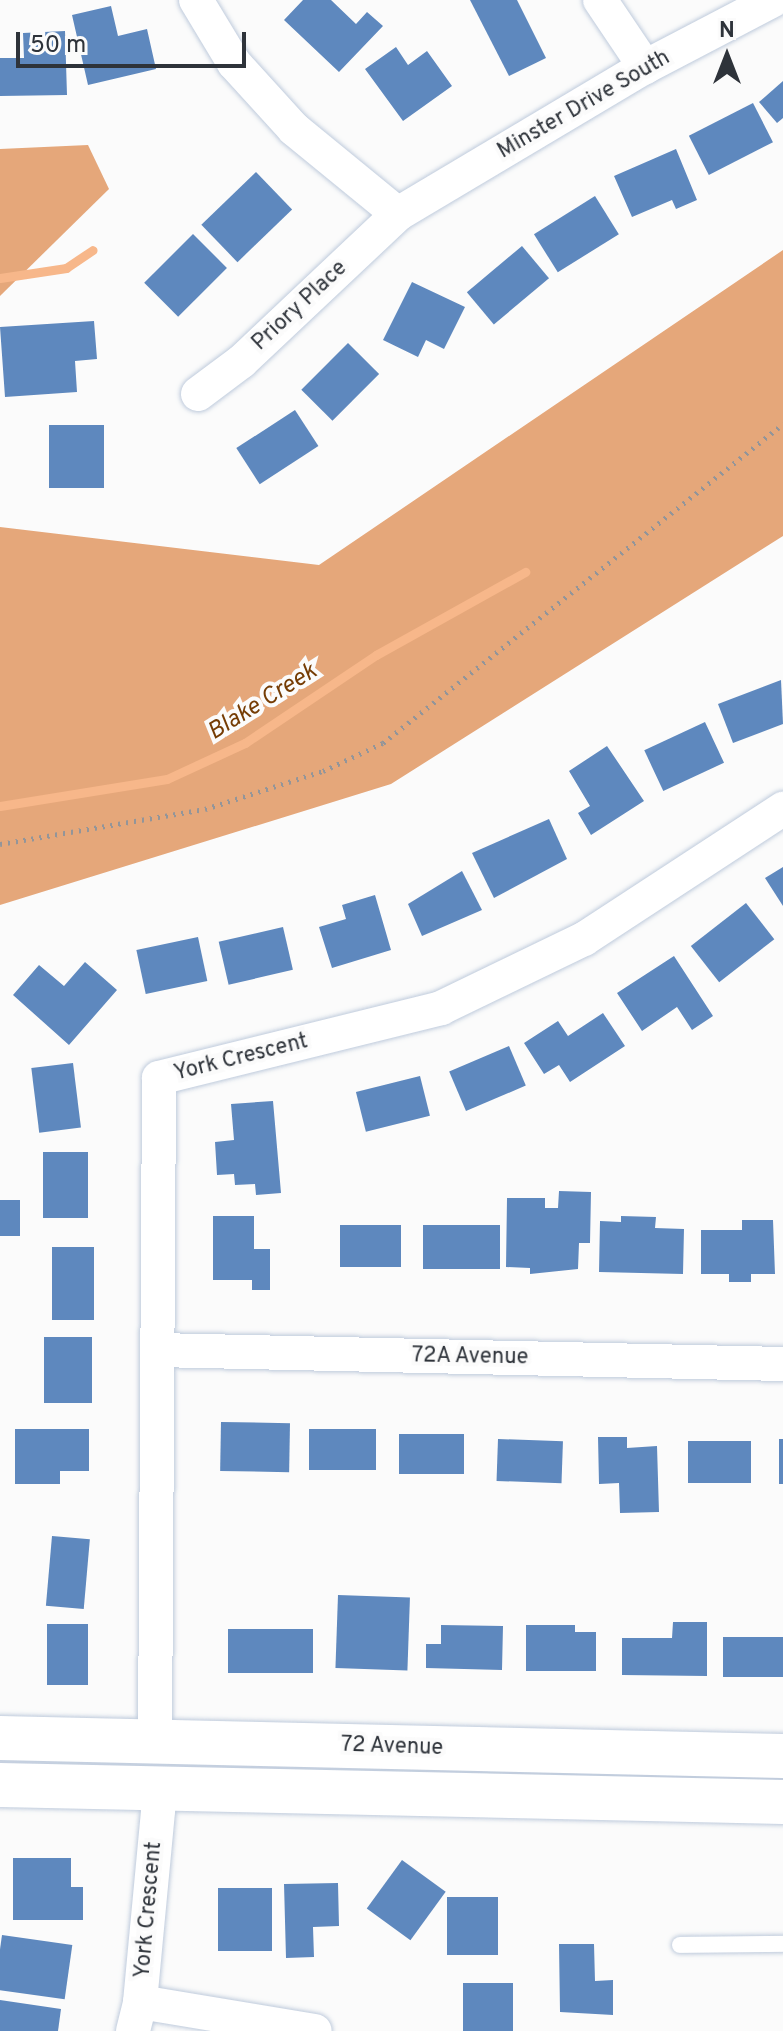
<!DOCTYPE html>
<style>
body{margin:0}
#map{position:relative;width:783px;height:2031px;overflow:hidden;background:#fbfbfb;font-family:Overpass,sans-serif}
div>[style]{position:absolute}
.forest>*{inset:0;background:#e5a77a}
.stream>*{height:9px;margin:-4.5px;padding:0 4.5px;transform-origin:4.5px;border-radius:4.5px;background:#f7b78a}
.building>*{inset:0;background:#5e88be;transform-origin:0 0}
.path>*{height:5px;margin-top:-2.5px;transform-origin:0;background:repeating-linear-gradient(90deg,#939599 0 2px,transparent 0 8px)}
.roads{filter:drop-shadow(0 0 2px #bfcbdc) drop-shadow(0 0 2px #bfcbdc)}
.lane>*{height:16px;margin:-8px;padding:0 8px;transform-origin:8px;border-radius:8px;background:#fff}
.street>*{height:34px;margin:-17px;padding:0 17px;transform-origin:17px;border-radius:17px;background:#fff}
.secondary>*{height:44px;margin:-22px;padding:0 22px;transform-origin:22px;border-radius:22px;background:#fff}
span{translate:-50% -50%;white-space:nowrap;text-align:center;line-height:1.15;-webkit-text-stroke:8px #fbfbfb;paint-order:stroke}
.street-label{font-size:22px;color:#2e333a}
.water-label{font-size:24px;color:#753c04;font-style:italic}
.north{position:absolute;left:687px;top:16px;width:80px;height:80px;-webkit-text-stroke:6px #fbfbfb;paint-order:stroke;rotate:0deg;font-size:22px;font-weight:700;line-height:32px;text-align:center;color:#2e333a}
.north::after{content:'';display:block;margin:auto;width:28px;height:36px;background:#2e333a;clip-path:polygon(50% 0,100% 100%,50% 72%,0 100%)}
.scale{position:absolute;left:16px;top:32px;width:230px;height:36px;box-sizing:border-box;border:4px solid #2e333a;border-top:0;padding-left:10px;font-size:24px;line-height:28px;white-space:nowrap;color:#2e333a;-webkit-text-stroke:6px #fbfbfb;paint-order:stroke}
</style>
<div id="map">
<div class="forest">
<i style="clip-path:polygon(88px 145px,109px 189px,0 296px,0 149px)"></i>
<i style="clip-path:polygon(783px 250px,783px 536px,391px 784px,0 905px,0 527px,319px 565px)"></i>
</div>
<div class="stream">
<i style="left:0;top:278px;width:67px;rotate:-8.6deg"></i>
<i style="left:66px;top:268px;width:32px;rotate:-34deg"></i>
<i style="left:0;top:806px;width:169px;rotate:-9.2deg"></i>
<i style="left:167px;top:779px;width:86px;rotate:-24.8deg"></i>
<i style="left:245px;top:743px;width:158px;rotate:-33.9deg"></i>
<i style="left:376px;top:655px;width:171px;rotate:-29.1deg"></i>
</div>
<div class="building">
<i style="clip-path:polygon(303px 0,331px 0,356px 24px,367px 12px,383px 26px,339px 72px,284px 20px)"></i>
<i style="clip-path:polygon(470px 0,517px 0,546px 58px,509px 76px)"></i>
<i style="clip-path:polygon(111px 6px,118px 36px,147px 29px,156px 69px,88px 85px,72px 15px)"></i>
<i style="clip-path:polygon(65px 31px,67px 95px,0 96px,0 58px,24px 58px,23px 33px)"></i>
<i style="clip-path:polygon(396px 47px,408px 65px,427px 51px,452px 86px,403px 121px,365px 69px)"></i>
<i style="clip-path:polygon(783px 81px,783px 118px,777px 123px,759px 102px)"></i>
<i style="left:753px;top:103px;width:44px;height:72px;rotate:63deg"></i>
<i style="clip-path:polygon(676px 149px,697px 200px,676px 209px,672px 200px,632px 217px,614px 176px)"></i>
<i style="left:256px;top:172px;width:52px;height:76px;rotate:46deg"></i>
<i style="left:595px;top:196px;width:45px;height:72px;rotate:58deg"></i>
<i style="left:193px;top:234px;width:48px;height:69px;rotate:45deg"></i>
<i style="left:522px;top:246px;width:42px;height:72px;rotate:50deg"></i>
<i style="clip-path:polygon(412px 282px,465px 307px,444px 349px,426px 340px,418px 357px,383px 340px)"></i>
<i style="clip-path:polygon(94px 321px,97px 359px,75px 361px,77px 392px,5px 397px,0 327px)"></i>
<i style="left:348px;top:343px;width:44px;height:66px;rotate:45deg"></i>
<i style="left:295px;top:410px;width:43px;height:70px;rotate:57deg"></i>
<i style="left:49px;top:425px;width:55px;height:63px"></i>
<i style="clip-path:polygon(781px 680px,783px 724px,733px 743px,718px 704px)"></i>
<i style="left:705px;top:722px;width:45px;height:67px;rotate:65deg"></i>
<i style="clip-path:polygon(607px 746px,644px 801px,591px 835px,578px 813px,590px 806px,569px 771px)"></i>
<i style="clip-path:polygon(549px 819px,567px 859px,494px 898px,472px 853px)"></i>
<i style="clip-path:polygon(783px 867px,783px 906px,765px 878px)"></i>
<i style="clip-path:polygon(462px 871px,482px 910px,422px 936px,408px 904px)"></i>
<i style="clip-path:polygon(375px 895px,391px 950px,332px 968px,319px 927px,346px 919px,342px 905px)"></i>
<i style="left:746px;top:903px;width:46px;height:70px;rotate:52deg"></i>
<i style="left:283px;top:927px;width:44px;height:66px;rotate:77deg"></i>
<i style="left:198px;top:937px;width:45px;height:63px;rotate:78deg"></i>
<i style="clip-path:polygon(674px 956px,713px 1016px,692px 1030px,677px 1007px,642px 1031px,617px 993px)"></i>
<i style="clip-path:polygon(85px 962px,117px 990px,69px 1045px,13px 995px,39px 965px,64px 986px)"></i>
<i style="clip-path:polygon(603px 1013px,625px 1046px,570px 1082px,559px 1065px,544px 1074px,524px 1043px,558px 1021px,568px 1036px)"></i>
<i style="left:509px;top:1046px;width:43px;height:65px;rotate:67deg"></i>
<i style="left:73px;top:1063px;width:65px;height:42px;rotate:83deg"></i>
<i style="left:420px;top:1076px;width:41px;height:66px;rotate:76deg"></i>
<i style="clip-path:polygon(273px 1101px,281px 1193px,256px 1195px,255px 1184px,235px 1185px,234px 1174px,217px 1175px,215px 1142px,234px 1140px,231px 1104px)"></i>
<i style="left:43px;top:1152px;width:45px;height:66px"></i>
<i style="clip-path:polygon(559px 1191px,591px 1192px,590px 1243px,579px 1243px,578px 1269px,530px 1274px,530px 1268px,506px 1267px,507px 1198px,545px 1198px,545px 1208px,558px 1208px)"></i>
<i style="left:0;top:1200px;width:20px;height:36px"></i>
<i style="clip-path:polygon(213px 1216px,254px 1216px,254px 1249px,270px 1249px,270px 1290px,252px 1290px,252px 1280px,213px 1280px)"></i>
<i style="clip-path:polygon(621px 1216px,656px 1217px,655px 1228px,684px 1229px,683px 1274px,599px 1272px,600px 1221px,621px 1222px)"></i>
<i style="clip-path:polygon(742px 1220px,773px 1220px,775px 1274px,751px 1274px,751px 1282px,729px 1282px,729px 1274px,701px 1274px,701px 1230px,742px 1230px)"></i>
<i style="left:340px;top:1225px;width:61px;height:42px"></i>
<i style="left:423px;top:1225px;width:77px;height:44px"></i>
<i style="left:52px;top:1247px;width:42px;height:73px"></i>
<i style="left:44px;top:1337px;width:48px;height:66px"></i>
<i style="left:221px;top:1422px;width:69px;height:49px;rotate:1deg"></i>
<i style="clip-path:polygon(15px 1429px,89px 1429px,89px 1471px,60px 1471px,60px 1484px,15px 1484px)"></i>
<i style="left:309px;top:1429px;width:67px;height:41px"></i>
<i style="left:399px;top:1434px;width:65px;height:40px"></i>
<i style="clip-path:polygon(598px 1437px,627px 1437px,627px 1448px,657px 1446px,659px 1512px,620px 1513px,619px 1483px,599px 1484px)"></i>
<i style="left:498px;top:1439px;width:65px;height:42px;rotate:2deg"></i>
<i style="left:779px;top:1439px;width:4px;height:45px"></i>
<i style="left:688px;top:1441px;width:63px;height:42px"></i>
<i style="left:52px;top:1536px;width:38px;height:70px;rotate:5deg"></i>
<i style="left:338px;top:1595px;width:72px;height:73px;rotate:2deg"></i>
<i style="clip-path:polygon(673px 1622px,707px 1622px,707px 1676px,622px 1675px,622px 1638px,672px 1638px)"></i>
<i style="left:47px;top:1624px;width:41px;height:61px"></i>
<i style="clip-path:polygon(441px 1625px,503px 1626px,502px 1670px,426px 1668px,426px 1644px,441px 1644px)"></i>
<i style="clip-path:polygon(526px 1625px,575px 1625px,575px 1632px,596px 1632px,596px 1671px,526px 1671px)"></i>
<i style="left:228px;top:1629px;width:85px;height:44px"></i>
<i style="left:723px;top:1637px;width:60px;height:40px"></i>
<i style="clip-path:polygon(13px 1858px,71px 1858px,71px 1887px,83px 1887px,83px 1920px,13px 1920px)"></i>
<i style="left:402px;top:1860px;width:54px;height:60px;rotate:36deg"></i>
<i style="clip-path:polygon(338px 1883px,339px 1926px,313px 1927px,314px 1957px,286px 1958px,284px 1884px)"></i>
<i style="left:218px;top:1888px;width:54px;height:63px"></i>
<i style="left:447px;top:1897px;width:51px;height:58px"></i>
<i style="left:2px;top:1935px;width:71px;height:55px;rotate:8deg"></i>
<i style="clip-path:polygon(559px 1944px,594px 1944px,595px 1981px,613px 1980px,613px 2015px,560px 2012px)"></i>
<i style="left:463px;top:1983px;width:50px;height:48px"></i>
<i style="clip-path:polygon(0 2000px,61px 2009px,58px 2031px,0 2031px)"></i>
</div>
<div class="path">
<i style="left:0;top:844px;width:208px;rotate:-9.7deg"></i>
<i style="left:205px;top:809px;width:124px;rotate:-17.9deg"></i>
<i style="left:323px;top:771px;width:66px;rotate:-25deg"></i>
<i style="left:383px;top:743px;width:512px;rotate:-38.57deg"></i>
</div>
<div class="roads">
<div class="lane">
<i style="left:680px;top:1945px;width:103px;rotate:-0.6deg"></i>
</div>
<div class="street">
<i style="left:196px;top:0;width:74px;rotate:58.9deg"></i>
<i style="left:234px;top:63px;width:89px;rotate:47.7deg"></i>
<i style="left:294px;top:129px;width:134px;rotate:39.3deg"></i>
<i style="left:600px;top:0;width:81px;rotate:56.1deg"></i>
<i style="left:198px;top:394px;width:54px;rotate:-36.7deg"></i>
<i style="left:241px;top:362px;width:216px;rotate:-43.3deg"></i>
<i style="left:398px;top:214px;width:287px;rotate:-30.8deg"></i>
<i style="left:645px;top:67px;width:144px;rotate:-27.6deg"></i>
<i style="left:157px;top:1350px;width:626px;rotate:1.28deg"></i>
<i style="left:155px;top:1740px;width:662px;rotate:-89.65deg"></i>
<i style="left:159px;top:1078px;width:291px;rotate:-13.9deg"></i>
<i style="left:441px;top:1008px;width:159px;rotate:-25.8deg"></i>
<i style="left:584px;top:939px;width:238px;rotate:-33.2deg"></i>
<i style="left:140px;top:2002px;width:177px;rotate:9.4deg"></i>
<i style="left:133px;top:2031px;width:30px;rotate:-76deg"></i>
<i style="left:140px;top:2002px;width:193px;rotate:-84.6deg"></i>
<i style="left:158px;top:1810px;width:22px;rotate:-98deg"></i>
</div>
<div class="secondary">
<i style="left:0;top:1738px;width:783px;rotate:1.32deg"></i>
<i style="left:0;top:1785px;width:783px;rotate:1.24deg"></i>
</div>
</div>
<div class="street-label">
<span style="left:584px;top:105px;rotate:-30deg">Minster Drive South</span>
<span style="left:300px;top:306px;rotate:-43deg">Priory Place</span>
<span style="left:241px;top:1058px;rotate:-14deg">York Crescent</span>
<span style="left:470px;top:1357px;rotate:1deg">72A Avenue</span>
<span style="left:392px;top:1747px;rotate:2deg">72 Avenue</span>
<span style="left:149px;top:1910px;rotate:-85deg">York Crescent</span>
</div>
<div class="water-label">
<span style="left:263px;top:703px;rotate:-32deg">Blake Creek</span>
</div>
<div class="north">N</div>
<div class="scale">50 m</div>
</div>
